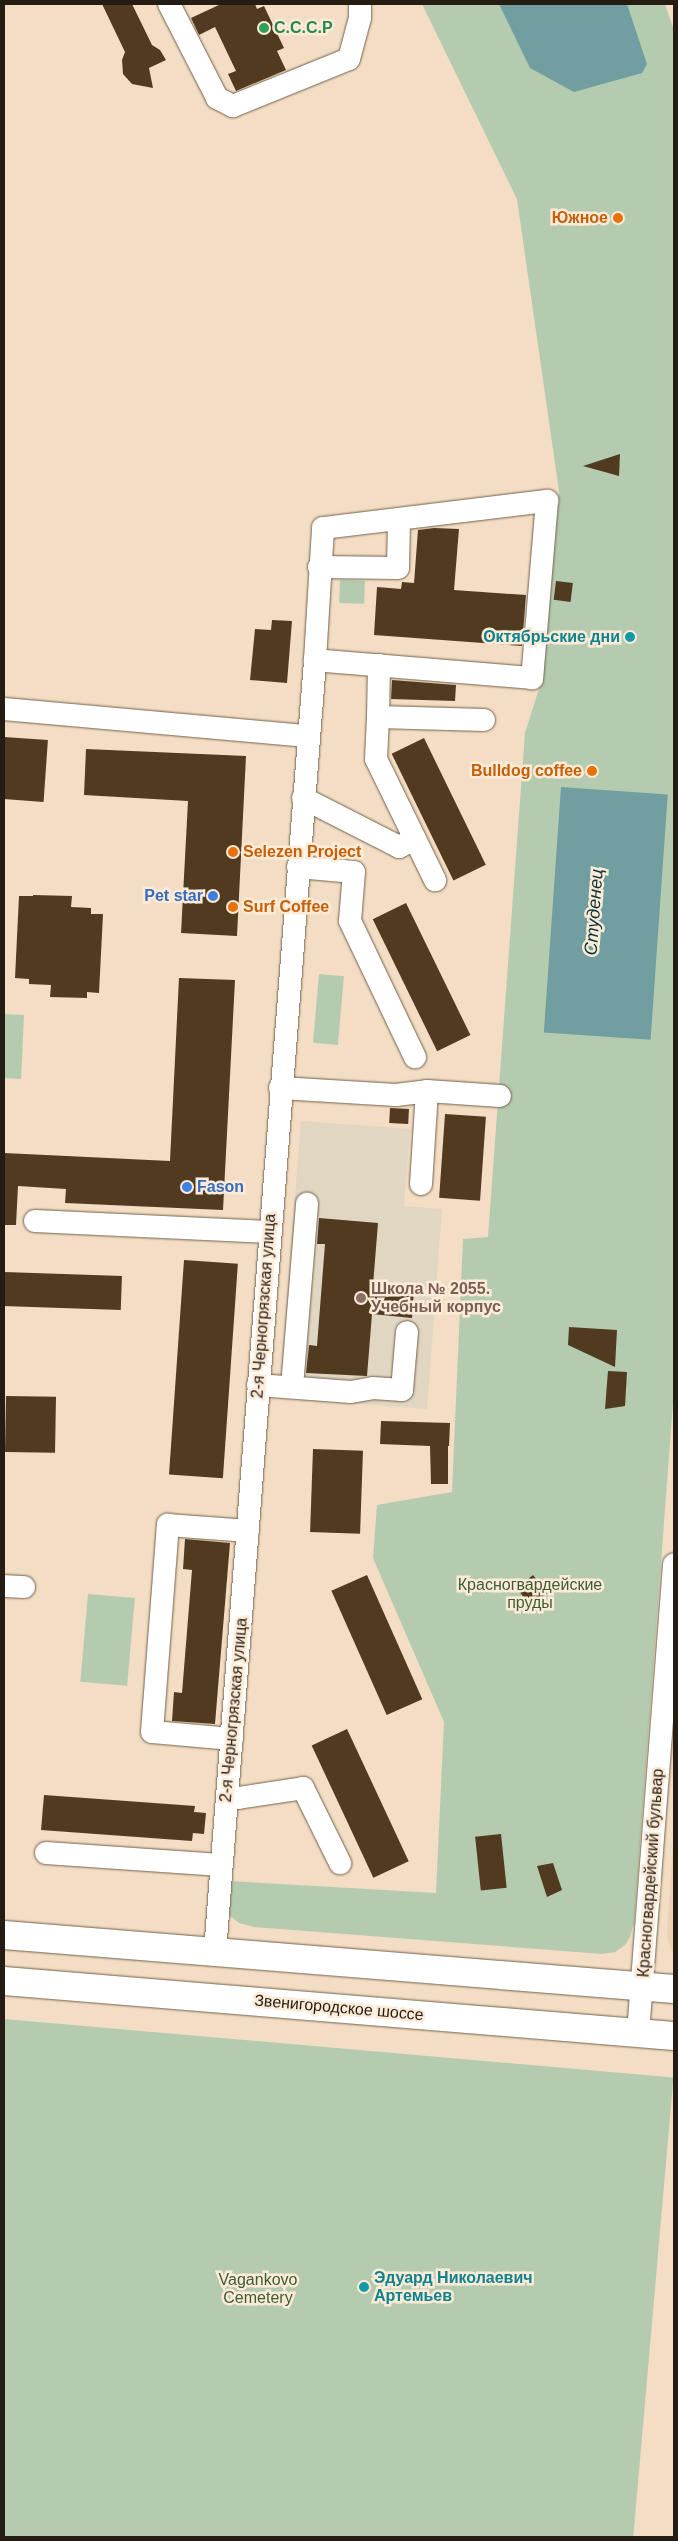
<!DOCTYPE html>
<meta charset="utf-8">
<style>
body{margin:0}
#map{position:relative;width:678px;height:2541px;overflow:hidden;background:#f3ddc4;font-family:Arial,sans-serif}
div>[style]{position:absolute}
.built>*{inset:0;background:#edd1b3}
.education>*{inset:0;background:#e0d6c2}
.green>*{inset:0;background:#b4cbaf;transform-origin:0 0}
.water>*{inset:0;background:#709ea1;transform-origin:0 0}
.building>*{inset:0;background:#503a20;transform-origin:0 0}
.roads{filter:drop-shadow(0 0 1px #73604a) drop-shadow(0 0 1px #73604a)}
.minor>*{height:22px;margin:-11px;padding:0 11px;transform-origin:11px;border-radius:11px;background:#fff}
.major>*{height:28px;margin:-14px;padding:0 14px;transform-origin:14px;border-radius:14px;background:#fff}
.dots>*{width:14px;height:14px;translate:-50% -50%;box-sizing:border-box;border:2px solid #fdebd7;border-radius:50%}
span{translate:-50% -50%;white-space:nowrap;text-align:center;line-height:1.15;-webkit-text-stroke:5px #fdebd7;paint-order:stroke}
.leisure-label{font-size:16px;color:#27864d;font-weight:700}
.left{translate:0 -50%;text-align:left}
.food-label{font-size:16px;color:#c56008;font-weight:700}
.right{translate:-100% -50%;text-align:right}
.culture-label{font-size:16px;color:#0d838f;font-weight:700}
.shop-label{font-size:16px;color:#366cbe;font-weight:700}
.education-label{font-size:16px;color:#785e54;font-weight:700}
.street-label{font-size:16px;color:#251d14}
.park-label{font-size:16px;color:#3a5e33}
.water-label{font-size:18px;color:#073639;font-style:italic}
.frame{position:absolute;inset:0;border:5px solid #251d14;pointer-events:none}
</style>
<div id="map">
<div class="built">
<i style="clip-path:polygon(674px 1835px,674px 1954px,668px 1942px,667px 1929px)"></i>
</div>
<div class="education">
<i style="clip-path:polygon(301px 1121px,410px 1129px,404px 1206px,442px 1209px,427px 1409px,279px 1398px)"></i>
</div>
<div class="green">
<i style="clip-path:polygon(422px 4px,665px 4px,674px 30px,674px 1389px,634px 1923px,630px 1937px,625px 1945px,615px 1952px,602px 1954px,254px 1927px,239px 1923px,229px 1915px,226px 1905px,228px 1881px,436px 1893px,444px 1722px,373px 1558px,377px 1505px,452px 1492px,463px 1239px,488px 1237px,525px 733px,541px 682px,559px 491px,517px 199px)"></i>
<i style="left:340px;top:580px;width:25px;height:23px;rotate:2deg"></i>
<i style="left:319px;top:974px;width:25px;height:69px;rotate:5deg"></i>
<i style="clip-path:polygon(4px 1014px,24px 1015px,21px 1079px,4px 1078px)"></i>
<i style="left:88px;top:1594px;width:47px;height:88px;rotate:5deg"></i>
<i style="left:4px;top:2019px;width:672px;height:518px;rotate:5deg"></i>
</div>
<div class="water">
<i style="clip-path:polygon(499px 4px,627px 4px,647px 64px,642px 73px,574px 92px,530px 68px)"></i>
<i style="left:561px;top:787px;width:107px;height:246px;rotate:4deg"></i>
</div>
<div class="building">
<i style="clip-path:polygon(102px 4px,132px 4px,152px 45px,160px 50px,166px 60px,149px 68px,153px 88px,132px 84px,123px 74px,122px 60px,125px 52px)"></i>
<i style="clip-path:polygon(221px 4px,255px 4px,257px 9px,264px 6px,284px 48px,277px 51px,286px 70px,236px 91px,228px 74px,236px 71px,215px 27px,199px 35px,191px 18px)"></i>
<i style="clip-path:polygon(620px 454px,619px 476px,583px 466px)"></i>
<i style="clip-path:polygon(434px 528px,459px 529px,454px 590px,526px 595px,522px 646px,374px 635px,377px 587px,401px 589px,402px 582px,414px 583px,418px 530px)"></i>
<i style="left:556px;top:581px;width:17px;height:19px;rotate:7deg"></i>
<i style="clip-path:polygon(272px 620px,292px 621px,287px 683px,250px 680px,255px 629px,271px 630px)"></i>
<i style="clip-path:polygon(392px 680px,456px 685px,455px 701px,391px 699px)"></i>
<i style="left:4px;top:737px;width:44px;height:62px;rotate:4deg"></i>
<i style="left:424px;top:738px;width:141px;height:36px;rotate:64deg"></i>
<i style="clip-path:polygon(86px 749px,246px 756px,237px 936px,181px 933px,188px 801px,84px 795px)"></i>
<i style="clip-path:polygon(33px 895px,72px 896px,71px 907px,91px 908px,91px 914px,103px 914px,99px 993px,87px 992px,87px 998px,50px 997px,51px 985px,29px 984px,29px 979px,15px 978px,19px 896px,33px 896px)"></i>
<i style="left:406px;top:903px;width:147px;height:37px;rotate:64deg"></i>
<i style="clip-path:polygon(179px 978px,235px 980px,223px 1210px,65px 1203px,66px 1189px,18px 1186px,16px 1225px,4px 1225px,4px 1153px,170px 1161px)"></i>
<i style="left:390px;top:1108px;width:19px;height:15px;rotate:3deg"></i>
<i style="left:445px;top:1114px;width:41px;height:84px;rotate:4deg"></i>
<i style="clip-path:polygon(319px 1218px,378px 1223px,373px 1285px,414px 1288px,412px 1318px,372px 1314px,367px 1376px,306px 1373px,309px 1345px,317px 1346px,325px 1244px,317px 1244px)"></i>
<i style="left:184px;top:1260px;width:54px;height:215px;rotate:4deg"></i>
<i style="left:4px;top:1272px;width:118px;height:34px;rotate:2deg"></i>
<i style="clip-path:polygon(569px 1327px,617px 1330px,615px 1367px,568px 1345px)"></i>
<i style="clip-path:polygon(608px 1371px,627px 1372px,625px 1406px,605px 1409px)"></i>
<i style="left:6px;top:1396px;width:50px;height:56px;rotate:1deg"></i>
<i style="clip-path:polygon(381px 1421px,450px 1423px,449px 1446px,448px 1446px,448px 1484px,431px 1484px,430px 1446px,380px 1444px)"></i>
<i style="left:313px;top:1449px;width:50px;height:83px;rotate:2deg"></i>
<i style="clip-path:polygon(185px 1539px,230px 1543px,215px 1724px,172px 1721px,174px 1692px,182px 1693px,192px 1570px,183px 1569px)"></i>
<i style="left:367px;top:1575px;width:136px;height:39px;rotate:66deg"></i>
<i style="left:533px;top:1575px;width:23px;height:21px;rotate:52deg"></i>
<i style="left:347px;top:1729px;width:146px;height:39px;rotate:65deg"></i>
<i style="clip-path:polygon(44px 1795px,195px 1806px,194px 1812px,206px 1813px,204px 1834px,193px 1833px,192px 1841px,41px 1830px)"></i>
<i style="left:501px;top:1834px;width:54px;height:26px;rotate:84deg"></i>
<i style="clip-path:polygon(553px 1863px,562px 1890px,547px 1897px,537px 1866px)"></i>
</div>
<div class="roads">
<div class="minor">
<i style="left:169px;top:4px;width:106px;rotate:62.9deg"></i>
<i style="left:217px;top:98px;width:18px;rotate:27deg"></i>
<i style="left:233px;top:106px;width:125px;rotate:-22.1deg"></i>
<i style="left:349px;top:59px;width:42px;rotate:-75deg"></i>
<i style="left:360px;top:18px;width:14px;rotate:-90deg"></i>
<i style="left:319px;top:567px;width:79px;rotate:0.7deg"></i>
<i style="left:398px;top:568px;width:49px;rotate:-88.8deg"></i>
<i style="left:379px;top:665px;width:52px;rotate:91.1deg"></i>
<i style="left:378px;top:717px;width:106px;rotate:1.6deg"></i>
<i style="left:4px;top:709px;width:305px;rotate:5.1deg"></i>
<i style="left:378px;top:717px;width:42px;rotate:92.7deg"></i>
<i style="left:376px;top:759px;width:135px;rotate:64deg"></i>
<i style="left:303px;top:798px;width:108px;rotate:27deg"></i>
<i style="left:399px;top:847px;width:18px;rotate:-27deg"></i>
<i style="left:298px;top:867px;width:56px;rotate:5.1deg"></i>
<i style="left:354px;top:872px;width:49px;rotate:94.7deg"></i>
<i style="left:350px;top:921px;width:151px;rotate:64.5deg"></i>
<i style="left:280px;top:1088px;width:116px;rotate:3.5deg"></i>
<i style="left:396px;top:1095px;width:31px;rotate:-7deg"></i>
<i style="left:427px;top:1091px;width:73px;rotate:3.9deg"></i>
<i style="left:421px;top:1184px;width:93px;rotate:-86.3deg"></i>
<i style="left:35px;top:1221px;width:234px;rotate:2.7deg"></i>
<i style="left:258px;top:1385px;width:93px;rotate:4.3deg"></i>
<i style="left:351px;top:1392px;width:22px;rotate:-10deg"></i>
<i style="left:373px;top:1388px;width:29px;rotate:4deg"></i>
<i style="left:402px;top:1390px;width:58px;rotate:-85.1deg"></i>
<i style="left:292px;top:1387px;width:184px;rotate:-85.3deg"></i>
<i style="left:4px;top:1586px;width:20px;rotate:3deg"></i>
<i style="left:232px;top:1739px;width:80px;rotate:-175deg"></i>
<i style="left:152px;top:1732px;width:208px;rotate:-85.6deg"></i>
<i style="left:168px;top:1525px;width:80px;rotate:4.3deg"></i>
<i style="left:227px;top:1797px;width:11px;rotate:5deg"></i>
<i style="left:238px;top:1798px;width:66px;rotate:-8.7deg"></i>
<i style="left:303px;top:1788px;width:84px;rotate:63.7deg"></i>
<i style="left:46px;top:1853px;width:175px;rotate:3.9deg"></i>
<i style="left:215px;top:1952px;width:1296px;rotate:-85.57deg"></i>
<i style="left:315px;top:660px;width:132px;rotate:-86.5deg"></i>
<i style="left:323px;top:528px;width:226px;rotate:-6.9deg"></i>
<i style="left:547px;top:501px;width:178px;rotate:94.8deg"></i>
<i style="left:532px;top:678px;width:218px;rotate:-175.3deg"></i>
<i style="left:638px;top:2033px;width:470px;rotate:-85.6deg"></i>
</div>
<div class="major">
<i style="left:4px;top:1935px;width:672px;rotate:4.61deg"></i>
<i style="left:4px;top:1981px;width:672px;rotate:4.69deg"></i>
</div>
</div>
<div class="dots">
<i style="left:264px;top:28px;background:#2e9e5b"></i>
<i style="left:618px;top:218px;background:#e8710a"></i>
<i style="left:630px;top:637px;background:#0f9aa8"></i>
<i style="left:592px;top:771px;background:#e8710a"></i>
<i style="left:233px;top:852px;background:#e8710a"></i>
<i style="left:213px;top:896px;background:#3f7fe0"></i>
<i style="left:233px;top:907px;background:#e8710a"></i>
<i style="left:187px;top:1187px;background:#3f7fe0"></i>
<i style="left:361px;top:1298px;background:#8d6e63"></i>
<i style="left:364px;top:2287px;background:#0f9aa8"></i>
</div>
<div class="leisure-label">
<span class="left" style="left:274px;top:28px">С.С.С.Р</span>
</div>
<div class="food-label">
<span class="right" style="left:608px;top:218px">Южное</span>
<span class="right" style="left:582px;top:771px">Bulldog coffee</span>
<span class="left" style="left:243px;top:852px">Selezen Project</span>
<span class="left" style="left:243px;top:907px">Surf Coffee</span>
</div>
<div class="culture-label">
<span class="right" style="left:620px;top:637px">Октябрьские дни</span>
<span class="left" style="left:374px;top:2287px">Эдуард Николаевич<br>Артемьев</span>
</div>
<div class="shop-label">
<span class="right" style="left:203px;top:896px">Pet star</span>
<span class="left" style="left:197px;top:1187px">Fason</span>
</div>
<div class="education-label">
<span class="left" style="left:371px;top:1298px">Школа № 2055.<br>Учебный корпус</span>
</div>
<div class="street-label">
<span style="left:264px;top:1306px;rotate:-86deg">2-я Черногрязская улица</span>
<span style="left:234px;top:1710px;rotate:-85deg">2-я Черногрязская улица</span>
<span style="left:651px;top:1873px;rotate:-86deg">Красногвардейский бульвар</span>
<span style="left:339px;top:2008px;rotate:5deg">Звенигородское шоссе</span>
</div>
<div class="park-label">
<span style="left:530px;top:1594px">Красногвардейские<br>пруды</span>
<span style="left:258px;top:2289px">Vagankovo<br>Cemetery</span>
</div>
<div class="water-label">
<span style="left:594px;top:912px;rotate:-86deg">Студенец</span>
</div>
<div class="frame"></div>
</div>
